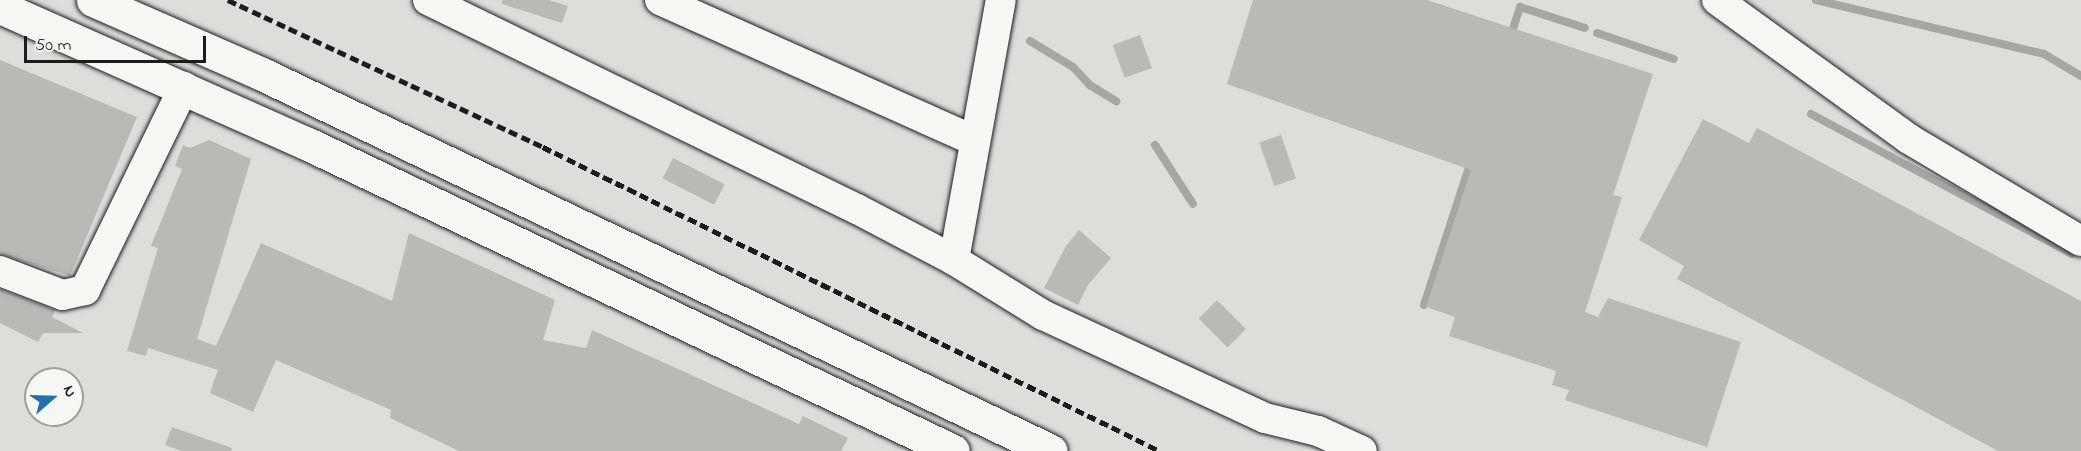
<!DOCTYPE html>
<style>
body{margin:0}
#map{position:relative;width:2081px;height:451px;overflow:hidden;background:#edede9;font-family:"Indie Flower",sans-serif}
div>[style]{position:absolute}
.built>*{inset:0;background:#ddddda}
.stream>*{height:8px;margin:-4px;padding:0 4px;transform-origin:4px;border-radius:4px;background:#a6a6a3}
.building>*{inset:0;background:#b9b9b6;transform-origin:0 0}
.roads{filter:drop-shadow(0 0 2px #1c1c1c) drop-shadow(0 0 2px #1c1c1c)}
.minor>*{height:30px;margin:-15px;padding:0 15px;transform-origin:15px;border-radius:15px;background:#f6f6f2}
.highway>*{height:33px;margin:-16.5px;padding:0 16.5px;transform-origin:16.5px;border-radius:16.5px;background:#f6f6f2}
.rail>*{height:4.5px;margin-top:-2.25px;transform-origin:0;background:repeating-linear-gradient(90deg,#1c1c1c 0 9px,transparent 0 13.5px)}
span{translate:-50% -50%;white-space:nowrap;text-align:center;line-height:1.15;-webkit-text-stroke:4.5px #f6f6f2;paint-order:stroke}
.north{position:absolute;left:24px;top:367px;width:60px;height:60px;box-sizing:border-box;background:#f6f6f2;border:2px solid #9f9f9c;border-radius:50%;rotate:70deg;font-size:16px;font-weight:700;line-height:24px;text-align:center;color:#1c1c1c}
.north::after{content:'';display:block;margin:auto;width:21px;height:27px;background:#1f6fb2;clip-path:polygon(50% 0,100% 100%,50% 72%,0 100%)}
.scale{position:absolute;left:24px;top:36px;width:182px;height:27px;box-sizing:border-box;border:3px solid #1c1c1c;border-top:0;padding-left:8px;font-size:18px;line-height:21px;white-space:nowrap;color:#1c1c1c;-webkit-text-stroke:4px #f6f6f2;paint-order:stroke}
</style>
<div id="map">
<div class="built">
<i style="clip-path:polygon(evenodd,0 0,2081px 0,2081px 451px,0 451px,0 0,36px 379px,72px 379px,72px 415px,36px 415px,36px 379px)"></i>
</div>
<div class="stream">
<i style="left:1816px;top:0;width:234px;rotate:13.3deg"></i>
<i style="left:2044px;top:54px;width:43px;rotate:30.7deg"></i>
<i style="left:1597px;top:33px;width:81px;rotate:18.7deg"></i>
<i style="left:1510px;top:38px;width:33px;rotate:-72deg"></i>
<i style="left:1520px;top:7px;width:68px;rotate:17.9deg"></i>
<i style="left:1030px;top:41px;width:50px;rotate:31.2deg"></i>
<i style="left:1073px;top:67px;width:25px;rotate:47deg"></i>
<i style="left:1090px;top:85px;width:31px;rotate:32deg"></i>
<i style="left:1811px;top:114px;width:296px;rotate:28.2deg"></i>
<i style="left:1155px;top:145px;width:70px;rotate:57.2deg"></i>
<i style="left:1424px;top:305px;width:151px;rotate:-71.9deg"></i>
</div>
<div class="building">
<i style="clip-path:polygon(502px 0,549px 0,568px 6px,562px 23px,502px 4px)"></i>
<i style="clip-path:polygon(1253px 0,1427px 0,1653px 74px,1613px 195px,1622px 197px,1585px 312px,1598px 317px,1608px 298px,1741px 342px,1707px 447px,1565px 400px,1569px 390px,1552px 385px,1556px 371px,1449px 336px,1455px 317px,1426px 307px,1471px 170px,1227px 84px)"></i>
<i style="left:1140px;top:35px;width:35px;height:29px;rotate:70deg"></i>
<i style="clip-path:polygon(0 60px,137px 117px,70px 276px,0 254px)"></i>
<i style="clip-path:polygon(1703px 119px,1749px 143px,1757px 128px,2081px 301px,2081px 451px,1998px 451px,1677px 279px,1684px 266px,1639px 240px)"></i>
<i style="left:1281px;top:135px;width:46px;height:23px;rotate:71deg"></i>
<i style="clip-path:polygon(209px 140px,251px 159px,197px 339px,216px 346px,261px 243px,392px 301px,409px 233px,555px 300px,543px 340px,586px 348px,592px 330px,799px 424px,803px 416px,848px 438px,841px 451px,459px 451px,390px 418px,391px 410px,276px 360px,253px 412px,210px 393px,218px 370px,148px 348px,146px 356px,127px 351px,158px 248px,151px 246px,182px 169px,175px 166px,183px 145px,190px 148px)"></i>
<i style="left:673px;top:158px;width:58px;height:23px;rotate:27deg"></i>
<i style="clip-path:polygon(1079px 230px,1111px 258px,1088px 285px,1078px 305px,1044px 288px,1066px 246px)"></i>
<i style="clip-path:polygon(0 289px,55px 310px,52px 317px,83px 333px,43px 333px,38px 342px,0 323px)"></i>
<i style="left:1217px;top:300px;width:41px;height:26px;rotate:45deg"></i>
<i style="clip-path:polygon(172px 427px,232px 448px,231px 451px,182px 451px,165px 445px)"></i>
</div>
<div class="roads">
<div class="minor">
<i style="left:428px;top:0;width:477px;rotate:26deg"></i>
<i style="left:857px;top:209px;width:110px;rotate:27.7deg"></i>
<i style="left:954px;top:260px;width:105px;rotate:31.7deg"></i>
<i style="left:1043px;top:315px;width:245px;rotate:24.9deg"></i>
<i style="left:1265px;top:418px;width:55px;rotate:13.8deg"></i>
<i style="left:1318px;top:431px;width:48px;rotate:24.4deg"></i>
<i style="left:660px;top:0;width:345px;rotate:24.1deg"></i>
<i style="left:1717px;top:0;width:237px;rotate:35.9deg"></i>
<i style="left:1909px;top:139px;width:200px;rotate:30.7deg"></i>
<i style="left:954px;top:260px;width:264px;rotate:-79.8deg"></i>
<i style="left:0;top:271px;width:67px;rotate:20.9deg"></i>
<i style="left:63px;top:295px;width:23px;rotate:-13deg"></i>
<i style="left:85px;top:290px;width:226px;rotate:-64deg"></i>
</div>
<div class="highway">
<i style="left:93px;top:0;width:184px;rotate:23.6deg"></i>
<i style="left:262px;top:74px;width:874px;rotate:25.54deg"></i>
<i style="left:0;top:7px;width:337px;rotate:24deg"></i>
<i style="left:308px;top:144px;width:714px;rotate:25.45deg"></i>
</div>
</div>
<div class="rail">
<i style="left:228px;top:0;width:348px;rotate:25deg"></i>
<i style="left:543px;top:147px;width:688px;rotate:26.23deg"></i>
</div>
<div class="north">N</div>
<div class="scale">50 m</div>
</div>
